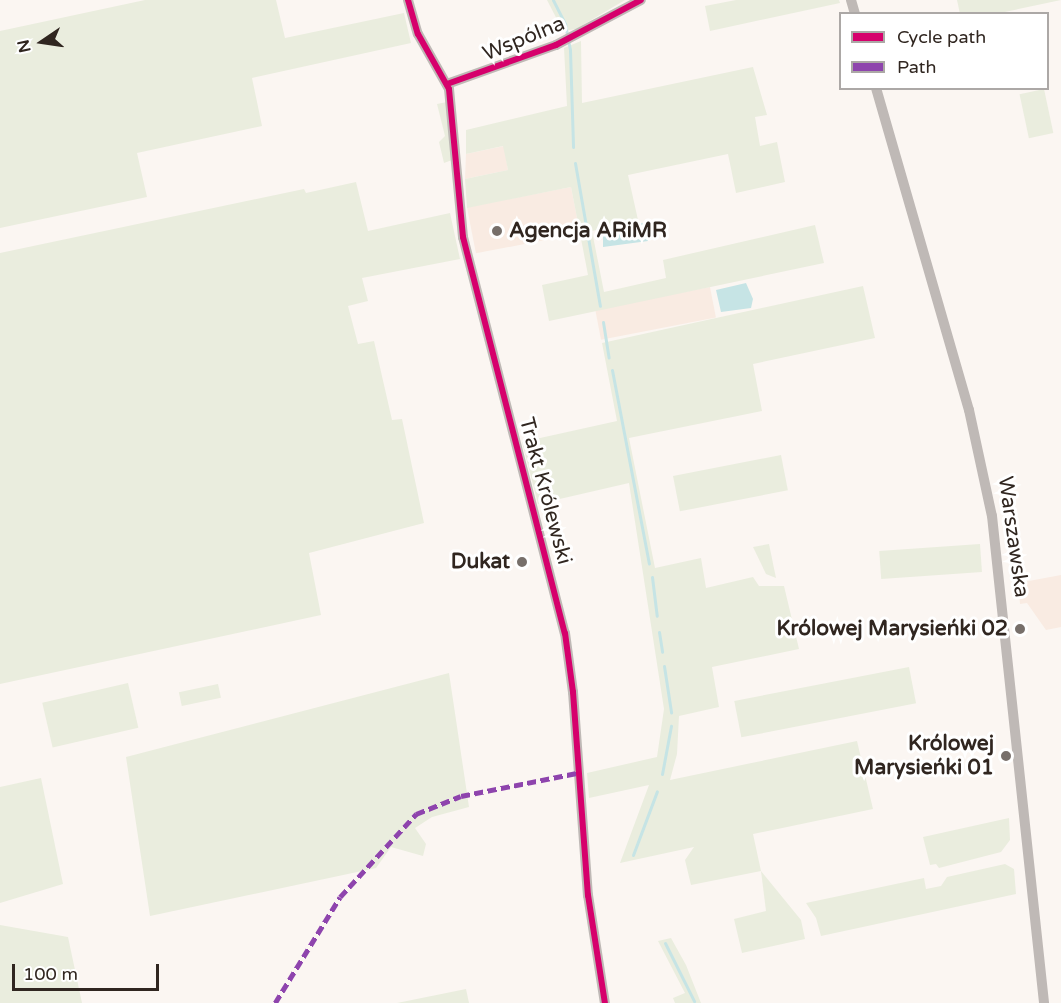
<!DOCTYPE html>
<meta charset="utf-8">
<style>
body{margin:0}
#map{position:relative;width:1061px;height:1003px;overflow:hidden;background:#fbf6f2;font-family:"Varela Round",sans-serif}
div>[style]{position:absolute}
.built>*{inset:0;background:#f9ebe2;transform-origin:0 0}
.green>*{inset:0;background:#eaedde;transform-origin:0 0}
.water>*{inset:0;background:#c6e4e5}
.stream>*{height:3px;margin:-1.5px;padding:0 1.5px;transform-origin:1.5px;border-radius:1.5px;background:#c6e4e5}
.secondary>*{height:10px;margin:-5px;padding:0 5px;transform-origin:5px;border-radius:5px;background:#bfb9b6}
.quiet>*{height:4.5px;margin-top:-2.25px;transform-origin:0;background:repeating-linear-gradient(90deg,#8e44ad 0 9px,transparent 0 13.5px)}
.cycleway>*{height:6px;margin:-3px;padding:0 3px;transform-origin:3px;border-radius:3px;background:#d6006c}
.dots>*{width:16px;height:16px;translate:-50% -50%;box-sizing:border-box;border:3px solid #fff;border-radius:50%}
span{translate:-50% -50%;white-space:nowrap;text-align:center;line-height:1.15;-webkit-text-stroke:6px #fff;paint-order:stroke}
.street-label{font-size:21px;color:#302620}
.poi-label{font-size:21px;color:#302620;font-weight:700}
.left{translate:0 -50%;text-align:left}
.right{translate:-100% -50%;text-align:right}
.legend{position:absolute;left:839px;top:12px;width:210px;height:78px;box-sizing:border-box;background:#fff;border:2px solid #aca8a6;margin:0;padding:8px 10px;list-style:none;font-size:18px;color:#302620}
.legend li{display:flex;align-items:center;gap:12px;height:30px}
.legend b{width:30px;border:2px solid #aca8a6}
.north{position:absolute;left:12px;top:12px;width:60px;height:60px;-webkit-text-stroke:4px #fff;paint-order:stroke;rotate:257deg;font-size:16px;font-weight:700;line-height:24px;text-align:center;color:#302620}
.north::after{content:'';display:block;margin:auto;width:21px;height:27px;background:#302620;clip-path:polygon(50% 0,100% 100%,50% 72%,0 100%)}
.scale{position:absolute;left:12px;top:964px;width:147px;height:27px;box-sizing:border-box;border:3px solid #302620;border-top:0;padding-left:8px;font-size:18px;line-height:21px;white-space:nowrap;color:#302620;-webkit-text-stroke:4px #fff;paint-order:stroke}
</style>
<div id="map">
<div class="built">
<i style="clip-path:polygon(504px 146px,508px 170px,465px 179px,466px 154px)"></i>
<i style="left:571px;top:187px;width:47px;height:106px;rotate:79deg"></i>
<i style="left:710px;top:287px;width:31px;height:117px;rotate:79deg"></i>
<i style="clip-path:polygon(1061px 575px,1061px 627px,1046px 630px,1027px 603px,1020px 604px,1018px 583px)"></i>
</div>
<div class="green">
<i style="clip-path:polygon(145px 0,276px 0,285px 38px,404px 13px,411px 43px,252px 78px,262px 126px,137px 153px,147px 197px,0 228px,0 31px)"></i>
<i style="clip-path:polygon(547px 0,625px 0,576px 29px,563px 31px)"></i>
<i style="clip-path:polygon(736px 0,839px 0,840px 3px,710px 31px,705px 6px)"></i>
<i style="clip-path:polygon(957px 0,1061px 0,1000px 13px,960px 14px)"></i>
<i style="clip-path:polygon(581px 41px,582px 103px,753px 67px,767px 115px,755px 117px,760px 146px,777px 142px,785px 182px,736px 193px,728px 154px,628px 175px,638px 220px,592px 231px,604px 292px,666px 278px,663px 260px,815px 225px,824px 263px,549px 321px,542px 285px,588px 275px,571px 187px,467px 208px,465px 179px,508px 170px,503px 146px,466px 154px,466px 130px,567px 106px,564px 48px)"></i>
<i style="left:1044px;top:89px;width:45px;height:25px;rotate:78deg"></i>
<i style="clip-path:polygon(447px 102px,452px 160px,444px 163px,439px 142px,445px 136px,437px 104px)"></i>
<i style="clip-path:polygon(356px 182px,368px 231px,450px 213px,460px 259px,362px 278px,368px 301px,348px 306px,358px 344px,374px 341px,392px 420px,402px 419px,424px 523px,309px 553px,321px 615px,0 684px,0 253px,304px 189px,306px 193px)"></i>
<i style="clip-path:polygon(863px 286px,875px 338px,753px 364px,762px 411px,629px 438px,655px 568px,701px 558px,706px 588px,753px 577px,759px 586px,784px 586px,799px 649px,712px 667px,719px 707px,679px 716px,677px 754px,670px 780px,857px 741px,873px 809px,753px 834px,761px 871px,801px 920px,805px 939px,742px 953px,734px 919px,766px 911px,761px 871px,691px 885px,685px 860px,694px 847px,620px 863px,649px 785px,589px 798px,587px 773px,657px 757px,664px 709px,629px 483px,538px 504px,522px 442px,617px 421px,602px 343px)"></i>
<i style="left:781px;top:455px;width:36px;height:110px;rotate:79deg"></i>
<i style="clip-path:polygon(769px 544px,776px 578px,766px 574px,753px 547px)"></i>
<i style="left:980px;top:544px;width:28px;height:101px;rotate:86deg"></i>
<i style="left:909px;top:667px;width:37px;height:178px;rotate:79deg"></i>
<i style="clip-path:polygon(449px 673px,469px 807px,432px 817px,415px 828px,426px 844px,423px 856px,391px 847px,376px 868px,150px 916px,126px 757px)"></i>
<i style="left:128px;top:683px;width:46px;height:88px;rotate:77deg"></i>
<i style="left:218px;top:684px;width:14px;height:40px;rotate:78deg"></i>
<i style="clip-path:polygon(41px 778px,63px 884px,0 903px,0 787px)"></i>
<i style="clip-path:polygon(1009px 818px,1010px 840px,1001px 852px,939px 868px,936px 864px,930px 865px,923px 837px)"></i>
<i style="clip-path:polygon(1005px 864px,1014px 869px,1016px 894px,821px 936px,816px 918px,806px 903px,924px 878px,926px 889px,941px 886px,947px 877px)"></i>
<i style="clip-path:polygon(0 925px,68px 937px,82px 1003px,0 1003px)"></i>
<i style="clip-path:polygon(671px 938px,686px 965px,701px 1003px,675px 1003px,673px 998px,685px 993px,658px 941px)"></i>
<i style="clip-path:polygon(466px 989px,469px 1003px,397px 1003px)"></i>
</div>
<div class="water">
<i style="clip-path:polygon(643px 223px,648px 226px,648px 241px,603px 247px,603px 233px)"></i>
<i style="clip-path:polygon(746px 283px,753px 299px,751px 308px,721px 312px,716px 290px)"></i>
</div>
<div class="stream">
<i style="left:553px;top:0;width:27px;rotate:63deg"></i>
<i style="left:565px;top:24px;width:26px;rotate:79deg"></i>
<i style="left:570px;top:50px;width:97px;rotate:88.2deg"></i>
<i style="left:575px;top:163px;width:145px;rotate:80.1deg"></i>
<i style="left:603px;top:322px;width:36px;rotate:81deg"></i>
<i style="left:612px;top:370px;width:197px;rotate:79.2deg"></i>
<i style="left:652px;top:577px;width:39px;rotate:83deg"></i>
<i style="left:659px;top:632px;width:20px;rotate:81deg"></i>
<i style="left:664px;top:666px;width:47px;rotate:81.3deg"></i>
<i style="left:662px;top:774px;width:49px;rotate:-79.4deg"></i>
<i style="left:633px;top:855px;width:68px;rotate:-69.4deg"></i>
<i style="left:665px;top:943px;width:65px;rotate:63.4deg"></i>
</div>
<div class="secondary">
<i style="left:408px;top:0;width:35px;rotate:74deg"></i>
<i style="left:418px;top:34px;width:63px;rotate:60.6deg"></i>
<i style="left:449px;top:89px;width:149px;rotate:84.6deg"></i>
<i style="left:463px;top:237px;width:409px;rotate:75.6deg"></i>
<i style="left:565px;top:633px;width:60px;rotate:82.3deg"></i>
<i style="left:573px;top:692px;width:204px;rotate:85.8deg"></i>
<i style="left:588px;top:895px;width:109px;rotate:81.1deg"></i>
<i style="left:851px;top:0;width:15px;rotate:74deg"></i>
<i style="left:447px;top:84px;width:116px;rotate:-19.7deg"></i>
<i style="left:556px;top:45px;width:96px;rotate:-27.9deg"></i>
<i style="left:876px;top:88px;width:335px;rotate:73.9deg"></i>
<i style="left:969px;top:410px;width:108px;rotate:77.8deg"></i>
<i style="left:992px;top:516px;width:490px;rotate:83.9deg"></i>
</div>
<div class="quiet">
<i style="left:275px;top:1003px;width:124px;rotate:-58.5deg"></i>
<i style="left:340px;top:897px;width:113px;rotate:-47.5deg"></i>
<i style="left:416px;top:814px;width:48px;rotate:-21.8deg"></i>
<i style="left:461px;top:796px;width:118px;rotate:-11.2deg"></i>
</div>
<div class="cycleway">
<i style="left:408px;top:0;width:35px;rotate:74deg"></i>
<i style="left:418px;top:34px;width:63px;rotate:60.6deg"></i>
<i style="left:449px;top:89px;width:149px;rotate:84.6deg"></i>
<i style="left:463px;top:237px;width:409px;rotate:75.6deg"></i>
<i style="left:565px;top:633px;width:60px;rotate:82.3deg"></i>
<i style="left:573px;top:692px;width:204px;rotate:85.8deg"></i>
<i style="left:588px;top:895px;width:109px;rotate:81.1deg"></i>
<i style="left:447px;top:84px;width:116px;rotate:-19.7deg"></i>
<i style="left:556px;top:45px;width:96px;rotate:-27.9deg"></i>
</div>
<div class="dots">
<i style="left:497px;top:231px;background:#776f6a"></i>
<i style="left:522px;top:562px;background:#776f6a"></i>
<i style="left:1020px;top:629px;background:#776f6a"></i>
<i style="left:1006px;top:756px;background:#776f6a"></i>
</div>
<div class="street-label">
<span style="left:524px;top:39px;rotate:-22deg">Wspólna</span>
<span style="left:545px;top:491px;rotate:75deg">Trakt Królewski</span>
<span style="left:1013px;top:537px;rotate:82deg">Warszawska</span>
</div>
<div class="poi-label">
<span class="left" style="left:509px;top:231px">Agencja ARiMR</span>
<span class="right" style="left:510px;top:562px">Dukat</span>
<span class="right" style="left:1008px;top:629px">Królowej Marysieńki 02</span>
<span class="right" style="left:994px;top:756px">Królowej<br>Marysieńki 01</span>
</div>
<ul class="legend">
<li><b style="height:8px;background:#d6006c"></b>Cycle path</li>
<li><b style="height:8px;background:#8e44ad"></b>Path</li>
</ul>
<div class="north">N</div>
<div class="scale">100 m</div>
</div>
